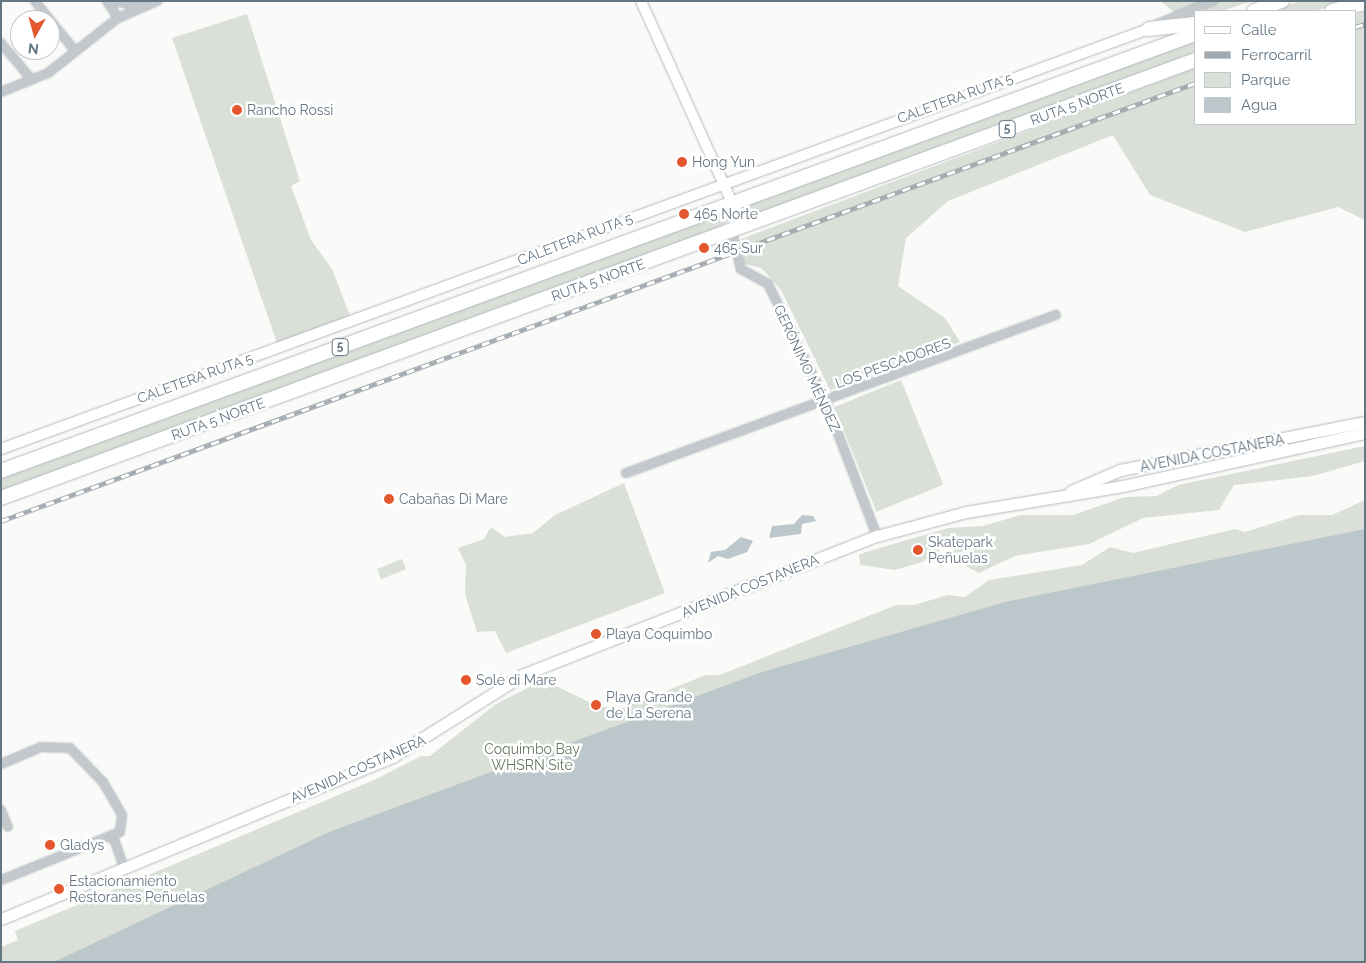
<!DOCTYPE html>
<meta charset="utf-8">
<style>
body{margin:0}
#map{position:relative;width:1366px;height:963px;overflow:hidden;background:#fafaf8;font-family:Raleway,sans-serif}
div>[style]{position:absolute}
.green>*{inset:0;background:#dadfd7;transform-origin:0 0}
.water>*{inset:0;background:#bbc7cb}
.roads{filter:drop-shadow(0 0 1px #b3babf) drop-shadow(0 0 1px #b3babf)}
.street>*{height:8px;margin:-4px;padding:0 4px;transform-origin:4px;border-radius:4px;background:#c3c8cc}
.secondary>*{height:10px;margin:-5px;padding:0 5px;transform-origin:5px;border-radius:5px;background:#fff}
.primary>*{height:11px;margin:-5.5px;padding:0 5.5px;transform-origin:5.5px;border-radius:5.5px;background:#fff}
.highway>*{height:14px;margin:-7px;padding:0 7px;transform-origin:7px;border-radius:7px;background:#fff}
.rail>*{height:4.5px;margin-top:-2.25px;transform-origin:0;background:repeating-linear-gradient(90deg,#fff 0 8px,#a2aab0 0 16px);box-sizing:border-box;border-block:1px solid #a2aab0}
.dots>*{width:14px;height:14px;translate:-50% -50%;box-sizing:border-box;border:2px solid #fff;border-radius:50%}
span{translate:-50% -50%;white-space:nowrap;text-align:center;line-height:1.15;-webkit-text-stroke:5px #fff;paint-order:stroke}
.shield-label span{padding:1px 4px;background:#fff;border:1px solid;border-radius:4px;-webkit-text-stroke-width:0}
.shield-label{font-size:12px;color:#657683;font-weight:700}
.street-label{font-size:14px;color:#657683}
.poi-label{font-size:14px;color:#657683}
.left{translate:0 -50%;text-align:left}
.park-label{font-size:14px;color:#687a64}
.frame{position:absolute;inset:0;border:2px solid #657683;pointer-events:none}
.legend{position:absolute;left:1194px;top:10px;width:162px;height:115px;box-sizing:border-box;background:#fff;border:1px solid #c1c8cd;margin:0;padding:6px 9px;list-style:none;font-size:15px;color:#657683}
.legend li{display:flex;align-items:center;gap:10px;height:25px}
.legend b{width:25px;border:1px solid #c1c8cd}
.north{position:absolute;left:10px;top:10px;width:50px;height:50px;box-sizing:border-box;background:#fff;border:1px solid #c1c8cd;border-radius:50%;rotate:187deg;font-size:14px;font-weight:700;line-height:20px;text-align:center;color:#657683}
.north::after{content:'';display:block;margin:auto;width:18px;height:22px;background:#e4572e;clip-path:polygon(50% 0,100% 100%,50% 72%,0 100%)}
</style>
<div id="map">
<div class="green">
<i style="clip-path:polygon(1160px 1px,1252px 1px,1222px 11px,1195px 11px,1195px 17px,1183px 19px)"></i>
<i style="clip-path:polygon(1301px 1px,1350px 1px,1314px 11px,1269px 11px)"></i>
<i style="clip-path:polygon(1365px 11px,1365px 220px,1338px 207px,1245px 232px,1150px 195px,1113px 135px,948px 201px,906px 238px,898px 286px,945px 318px,960px 342px,830px 390px,781px 290px,761px 268px,744px 264px,741px 239px,1195px 68px,1195px 124px,1355px 124px,1355px 14px)"></i>
<i style="clip-path:polygon(247px 14px,300px 181px,291px 186px,311px 240px,332px 269px,350px 316px,277px 343px,172px 38px)"></i>
<i style="clip-path:polygon(1195px 39px,1195px 54px,756px 214px,743px 210px,742px 206px)"></i>
<i style="clip-path:polygon(730px 208px,731px 220px,717px 228px,1px 494px,1px 476px)"></i>
<i style="left:901px;top:380px;width:113px;height:72px;rotate:68deg"></i>
<i style="clip-path:polygon(1365px 446px,1365px 461px,1313px 476px,1234px 485px,1219px 510px,1143px 518px,1089px 544px,1015px 556px,979px 573px,956px 561px,949px 544px,922px 562px,895px 570px,860px 565px,859px 555px,866px 552px,948px 528px,983px 526px,1021px 515px,1073px 515px,1125px 497px,1157px 496px,1178px 485px)"></i>
<i style="clip-path:polygon(624px 483px,665px 593px,506px 653px,495px 631px,477px 632px,465px 594px,466px 565px,458px 548px,484px 539px,491px 527px,505px 537px,533px 533px,555px 515px)"></i>
<i style="clip-path:polygon(1365px 500px,1365px 577px,195px 962px,1px 962px,1px 947px,18px 940px,15px 931px,374px 780px,421px 756px,430px 756px,496px 704px,545px 679px,544px 689px,554px 685px,597px 706px,620px 709px,706px 675px,720px 675px,896px 605px,914px 605px,948px 595px,965px 597px,989px 580px,1082px 565px,1110px 547px,1133px 553px,1235px 529px,1245px 532px,1299px 515px,1332px 515px)"></i>
<i style="left:402px;top:559px;width:11px;height:27px;rotate:68deg"></i>
</div>
<div class="water">
<i style="clip-path:polygon(802px 515px,813px 516px,816px 521px,802px 524px,801px 534px,769px 538px,772px 526px,794px 524px)"></i>
<i style="clip-path:polygon(1365px 529px,1365px 962px,54px 962px,329px 832px,762px 672px,1005px 602px)"></i>
<i style="clip-path:polygon(741px 537px,753px 541px,747px 552px,728px 559px,718px 556px,708px 563px,711px 552px,725px 550px)"></i>
</div>
<div class="roads">
<div class="street">
<i style="left:35px;top:1px;width:24px;rotate:52deg"></i>
<i style="left:107px;top:1px;width:20px;rotate:57deg"></i>
<i style="left:114px;top:1px;width:25px;rotate:11deg"></i>
<i style="left:50px;top:20px;width:40px;rotate:51deg"></i>
<i style="left:1155px;top:25px;width:63px;rotate:-22.5deg"></i>
<i style="left:1px;top:43px;width:48px;rotate:50deg"></i>
<i style="left:1px;top:92px;width:51px;rotate:-22deg"></i>
<i style="left:48px;top:73px;width:89px;rotate:-38.2deg"></i>
<i style="left:118px;top:18px;width:43px;rotate:-23.6deg"></i>
<i style="left:732px;top:231px;width:39px;rotate:77deg"></i>
<i style="left:741px;top:269px;width:31px;rotate:29deg"></i>
<i style="left:768px;top:284px;width:131px;rotate:63.8deg"></i>
<i style="left:826px;top:402px;width:143px;rotate:69.2deg"></i>
<i style="left:626px;top:473px;width:458px;rotate:-20.2deg"></i>
<i style="left:1px;top:764px;width:43px;rotate:-23deg"></i>
<i style="left:41px;top:747px;width:29px;rotate:2deg"></i>
<i style="left:70px;top:748px;width:47px;rotate:45.9deg"></i>
<i style="left:103px;top:782px;width:38px;rotate:60deg"></i>
<i style="left:122px;top:815px;width:17px;rotate:97deg"></i>
<i style="left:120px;top:832px;width:128px;rotate:158deg"></i>
<i style="left:1px;top:810px;width:18px;rotate:68deg"></i>
<i style="left:113px;top:836px;width:36px;rotate:71deg"></i>
</div>
<div class="secondary">
<i style="left:641px;top:1px;width:234px;rotate:65.7deg"></i>
<i style="left:737px;top:214px;width:17px;rotate:36deg"></i>
<i style="left:1px;top:449px;width:1222px;rotate:-20.1deg"></i>
</div>
<div class="primary">
<i style="left:1071px;top:491px;width:53px;rotate:-23.2deg"></i>
<i style="left:1120px;top:470px;width:250px;rotate:-11.1deg"></i>
<i style="left:1px;top:919px;width:425px;rotate:-22.5deg"></i>
<i style="left:394px;top:756px;width:154px;rotate:-32.2deg"></i>
<i style="left:524px;top:674px;width:379px;rotate:-21.4deg"></i>
<i style="left:877px;top:536px;width:92px;rotate:-15.1deg"></i>
<i style="left:966px;top:512px;width:159px;rotate:-9.4deg"></i>
<i style="left:1123px;top:486px;width:248px;rotate:-12.4deg"></i>
</div>
<div class="highway">
<i style="left:1254px;top:11px;width:30px;rotate:-20deg"></i>
<i style="left:1332px;top:11px;width:34px;rotate:-14deg"></i>
<i style="left:1149px;top:29px;width:46px;rotate:-6.2deg"></i>
<i style="left:1px;top:471px;width:1271px;rotate:-20.1deg"></i>
<i style="left:1px;top:498px;width:1272px;rotate:-20.14deg"></i>
</div>
</div>
<div class="rail">
<i style="left:1355px;top:27px;width:10px;rotate:-17deg"></i>
<i style="left:1px;top:521px;width:1272px;rotate:-20.14deg"></i>
</div>
<div class="dots">
<i style="left:237px;top:110px;background:#e4572e"></i>
<i style="left:682px;top:162px;background:#e4572e"></i>
<i style="left:684px;top:214px;background:#e4572e"></i>
<i style="left:704px;top:248px;background:#e4572e"></i>
<i style="left:389px;top:499px;background:#e4572e"></i>
<i style="left:918px;top:550px;background:#e4572e"></i>
<i style="left:596px;top:634px;background:#e4572e"></i>
<i style="left:466px;top:680px;background:#e4572e"></i>
<i style="left:596px;top:705px;background:#e4572e"></i>
<i style="left:50px;top:845px;background:#e4572e"></i>
<i style="left:59px;top:889px;background:#e4572e"></i>
</div>
<div class="shield-label">
<span style="left:1007px;top:129px">5</span>
<span style="left:340px;top:347px">5</span>
</div>
<div class="street-label">
<span style="left:955px;top:98px;rotate:-20deg">CALETERA RUTA 5</span>
<span style="left:1077px;top:104px;rotate:-20deg">RUTA 5 NORTE</span>
<span style="left:575px;top:239px;rotate:-21deg">CALETERA RUTA 5</span>
<span style="left:598px;top:280px;rotate:-20deg">RUTA 5 NORTE</span>
<span style="left:893px;top:363px;rotate:-20deg">LOS PESCADORES</span>
<span style="left:807px;top:368px;rotate:65deg">GERÓNIMO MÉNDEZ</span>
<span style="left:195px;top:378px;rotate:-20deg">CALETERA RUTA 5</span>
<span style="left:218px;top:419px;rotate:-20deg">RUTA 5 NORTE</span>
<span style="left:1212px;top:453px;rotate:-11deg">AVENIDA COSTANERA</span>
<span style="left:750px;top:586px;rotate:-22deg">AVENIDA COSTANERA</span>
<span style="left:358px;top:769px;rotate:-24deg">AVENIDA COSTANERA</span>
</div>
<div class="poi-label">
<span class="left" style="left:247px;top:110px">Rancho Rossi</span>
<span class="left" style="left:692px;top:162px">Hong Yun</span>
<span class="left" style="left:694px;top:214px">465 Norte</span>
<span class="left" style="left:714px;top:248px">465 Sur</span>
<span class="left" style="left:399px;top:499px">Cabañas Di Mare</span>
<span class="left" style="left:928px;top:550px">Skatepark<br>Peñuelas</span>
<span class="left" style="left:606px;top:634px">Playa Coquimbo</span>
<span class="left" style="left:476px;top:680px">Sole di Mare</span>
<span class="left" style="left:606px;top:705px">Playa Grande<br>de La Serena</span>
<span class="left" style="left:60px;top:845px">Gladys</span>
<span class="left" style="left:69px;top:889px">Estacionamiento<br>Restoranes Peñuelas</span>
</div>
<div class="park-label">
<span style="left:532px;top:757px">Coquimbo Bay<br>WHSRN Site</span>
</div>
<div class="frame"></div>
<ul class="legend">
<li><b style="height:6px;background:#fff"></b>Calle</li>
<li><b style="height:6px;background:#a2aab0"></b>Ferrocarril</li>
<li><b style="height:14px;background:#dadfd7"></b>Parque</li>
<li><b style="height:14px;background:#bbc7cb"></b>Agua</li>
</ul>
<div class="north">N</div>
</div>
